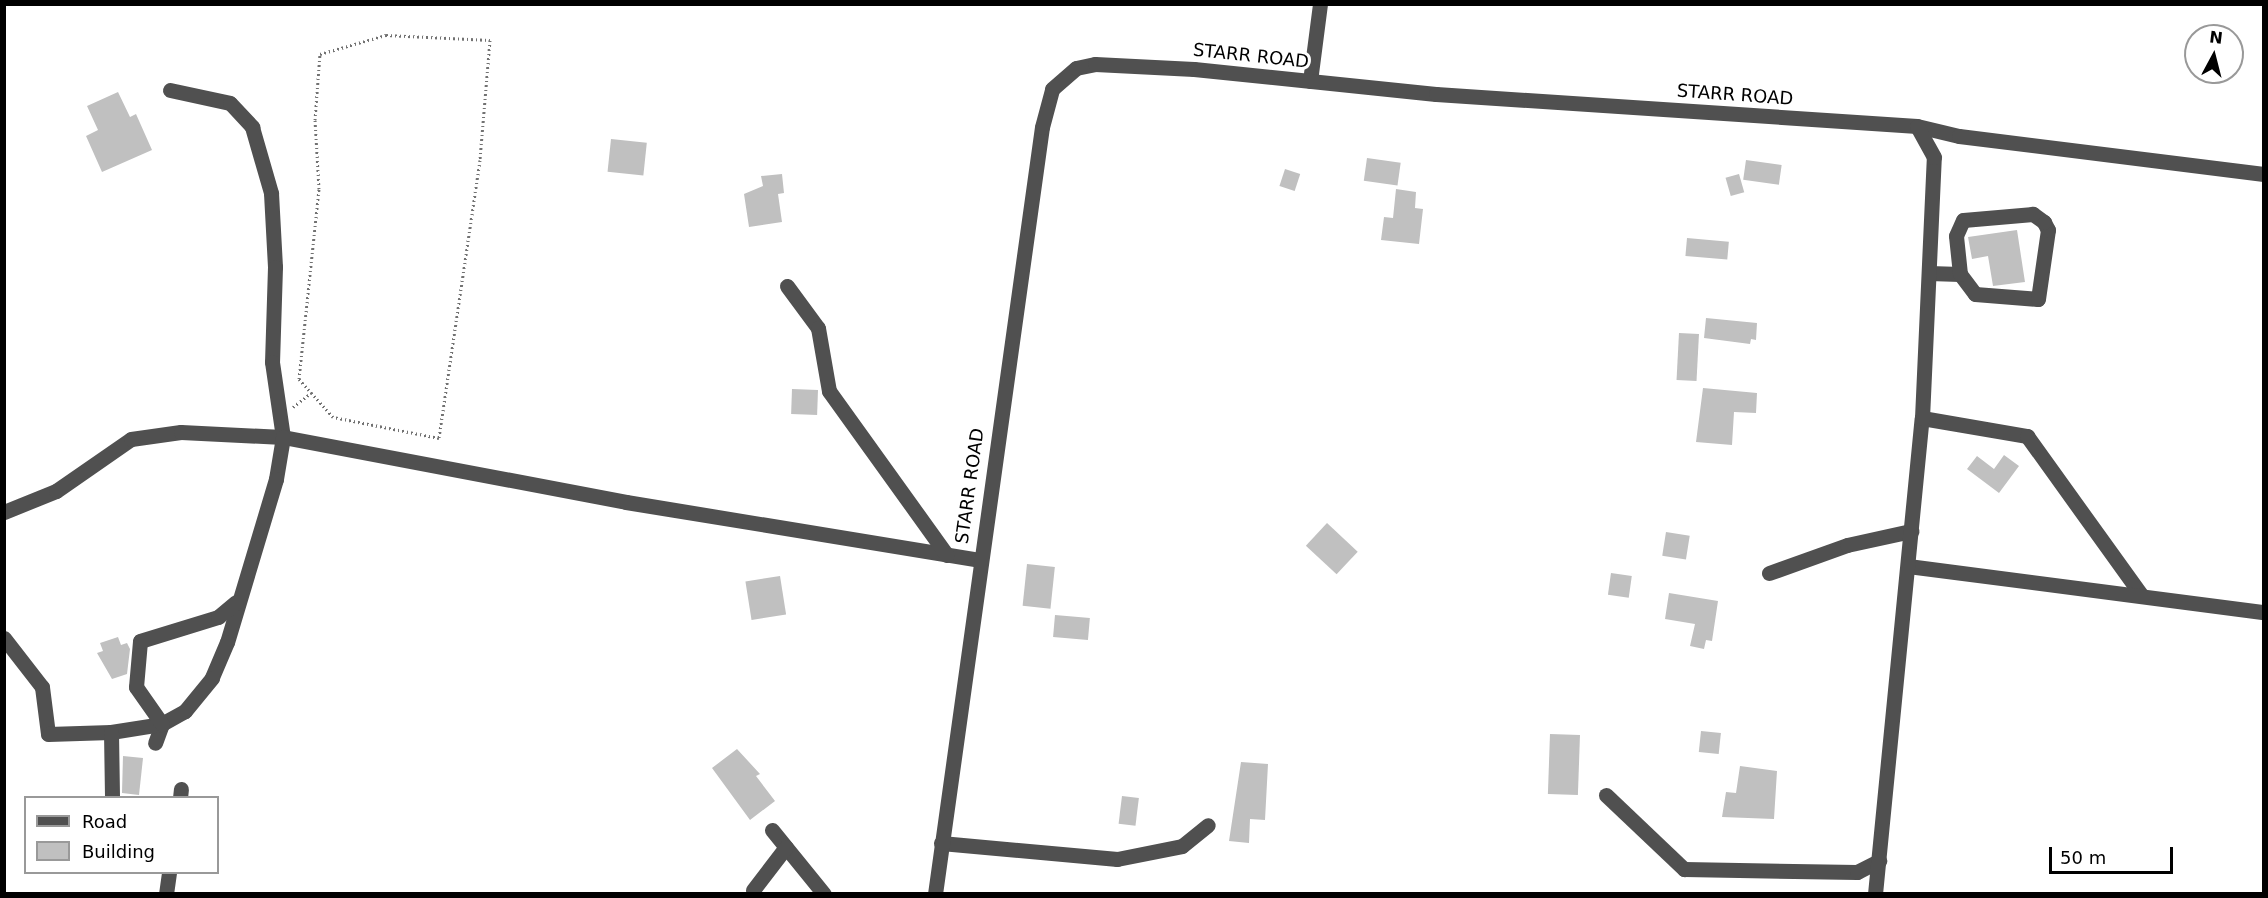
<!DOCTYPE html>
<style>
body{margin:0}
#map{position:relative;width:2268px;height:898px;overflow:hidden;background:#fff;font-family:"DejaVu Sans",sans-serif}
div>[style]{position:absolute}
.building>*{inset:0;background:#c0c0c0;transform-origin:0 0}
.path>*{height:3px;margin-top:-1.5px;transform-origin:0;background:repeating-linear-gradient(90deg,#727272 0 1.5px,transparent 0 4.5px)}
.minor>*{height:15px;margin:-7.5px;padding:0 7.5px;transform-origin:7.5px;border-radius:7.5px;background:#505050}
span{translate:-50% -50%;white-space:nowrap;text-align:center;line-height:1.15;-webkit-text-stroke:6px #fff;paint-order:stroke}
.street-label{font-size:18px;color:#000}
.frame{position:absolute;inset:0;border:6px solid #000;pointer-events:none}
.legend{position:absolute;left:24px;top:796px;width:195px;height:78px;box-sizing:border-box;background:#fff;border:2px solid #999;margin:0;padding:8px 10px;list-style:none;font-size:18px;color:#000}
.legend li{display:flex;align-items:center;gap:12px;height:30px}
.legend b{width:30px;border:2px solid #999}
.north{position:absolute;left:2184px;top:24px;width:60px;height:60px;box-sizing:border-box;background:#fff;border:2px solid #999;border-radius:50%;rotate:7deg;font-size:16px;font-weight:700;line-height:24px;text-align:center;color:#000}
.north::after{content:'';display:block;margin:auto;width:21px;height:27px;background:#000;clip-path:polygon(50% 0,100% 100%,50% 72%,0 100%)}
.scale{position:absolute;left:2049px;top:847px;width:124px;height:27px;box-sizing:border-box;border:3px solid #000;border-top:0;padding-left:8px;font-size:18px;line-height:21px;white-space:nowrap;color:#000;-webkit-text-stroke:4px #fff;paint-order:stroke}
</style>
<div id="map">
<div class="building">
<i style="clip-path:polygon(118px 92px,130px 117px,136px 114px,152px 150px,102px 172px,86px 136px,98px 130px,87px 106px)"></i>
<i style="left:611px;top:139px;width:36px;height:33px;rotate:6deg"></i>
<i style="left:1367px;top:158px;width:34px;height:23px;rotate:8deg"></i>
<i style="left:1746px;top:160px;width:36px;height:20px;rotate:8deg"></i>
<i style="left:1285px;top:169px;width:16px;height:18px;rotate:18deg"></i>
<i style="clip-path:polygon(782px 174px,784px 193px,778px 194px,782px 222px,749px 227px,744px 194px,763px 186px,761px 176px)"></i>
<i style="left:1739px;top:174px;width:19px;height:14px;rotate:74deg"></i>
<i style="clip-path:polygon(1396px 189px,1416px 192px,1415px 208px,1423px 209px,1419px 244px,1381px 240px,1384px 217px,1393px 218px)"></i>
<i style="clip-path:polygon(2017px 230px,2025px 282px,1993px 286px,1988px 256px,1972px 259px,1968px 237px)"></i>
<i style="left:1687px;top:238px;width:42px;height:18px;rotate:5deg"></i>
<i style="clip-path:polygon(1706px 318px,1757px 323px,1756px 340px,1751px 339px,1750px 344px,1704px 338px)"></i>
<i style="left:1679px;top:333px;width:20px;height:47px;rotate:3deg"></i>
<i style="clip-path:polygon(1703px 388px,1757px 393px,1756px 413px,1734px 412px,1732px 445px,1696px 442px)"></i>
<i style="left:792px;top:389px;width:26px;height:25px;rotate:2deg"></i>
<i style="clip-path:polygon(2004px 455px,2019px 466px,1999px 493px,1967px 469px,1977px 456px,1994px 469px)"></i>
<i style="left:1327px;top:523px;width:42px;height:31px;rotate:43deg"></i>
<i style="left:1666px;top:532px;width:24px;height:24px;rotate:9deg"></i>
<i style="left:1027px;top:564px;width:28px;height:42px;rotate:6deg"></i>
<i style="left:1611px;top:573px;width:21px;height:22px;rotate:8deg"></i>
<i style="left:780px;top:576px;width:39px;height:35px;rotate:81deg"></i>
<i style="clip-path:polygon(1669px 593px,1718px 601px,1712px 641px,1706px 640px,1704px 649px,1690px 646px,1695px 624px,1665px 619px)"></i>
<i style="left:1055px;top:615px;width:35px;height:22px;rotate:5deg"></i>
<i style="clip-path:polygon(118px 637px,121px 645px,127px 643px,130px 649px,127px 674px,112px 679px,97px 653px,103px 651px,100px 643px)"></i>
<i style="left:1701px;top:731px;width:20px;height:21px;rotate:6deg"></i>
<i style="left:1550px;top:734px;width:30px;height:60px;rotate:2deg"></i>
<i style="clip-path:polygon(737px 749px,760px 774px,756px 776px,775px 801px,750px 820px,712px 768px)"></i>
<i style="clip-path:polygon(123px 756px,143px 758px,139px 795px,122px 793px)"></i>
<i style="clip-path:polygon(1241px 762px,1268px 764px,1265px 820px,1250px 819px,1249px 843px,1229px 841px)"></i>
<i style="clip-path:polygon(1740px 766px,1777px 771px,1774px 819px,1722px 817px,1726px 792px,1736px 793px)"></i>
<i style="left:1122px;top:796px;width:17px;height:28px;rotate:7deg"></i>
</div>
<div class="path">
<i style="left:386px;top:35px;width:104px;rotate:2.8deg"></i>
<i style="left:490px;top:40px;width:120px;rotate:94.8deg"></i>
<i style="left:480px;top:160px;width:281px;rotate:98.4deg"></i>
<i style="left:439px;top:438px;width:108px;rotate:-168.8deg"></i>
<i style="left:333px;top:417px;width:51px;rotate:-131.8deg"></i>
<i style="left:299px;top:379px;width:191px;rotate:-84deg"></i>
<i style="left:319px;top:189px;width:69px;rotate:-93.3deg"></i>
<i style="left:315px;top:120px;width:66px;rotate:-85.7deg"></i>
<i style="left:320px;top:54px;width:69px;rotate:-16.1deg"></i>
<i style="left:293px;top:407px;width:23px;rotate:-38deg"></i>
</div>
<div class="minor">
<i style="left:1310px;top:81px;width:78px;rotate:-82.6deg"></i>
<i style="left:170px;top:90px;width:61px;rotate:12.2deg"></i>
<i style="left:230px;top:103px;width:33px;rotate:47deg"></i>
<i style="left:252px;top:127px;width:69px;rotate:73.9deg"></i>
<i style="left:271px;top:193px;width:74px;rotate:86.9deg"></i>
<i style="left:275px;top:267px;width:95px;rotate:91.8deg"></i>
<i style="left:272px;top:362px;width:76px;rotate:81.7deg"></i>
<i style="left:283px;top:437px;width:349px;rotate:10.7deg"></i>
<i style="left:626px;top:502px;width:358px;rotate:9.3deg"></i>
<i style="left:1929px;top:273px;width:31px;rotate:2deg"></i>
<i style="left:1960px;top:274px;width:25px;rotate:53deg"></i>
<i style="left:1975px;top:294px;width:63px;rotate:4.5deg"></i>
<i style="left:2038px;top:299px;width:70px;rotate:-81.8deg"></i>
<i style="left:2048px;top:230px;width:9px;rotate:-117deg"></i>
<i style="left:2044px;top:222px;width:14px;rotate:-144deg"></i>
<i style="left:2033px;top:214px;width:70px;rotate:175.1deg"></i>
<i style="left:1963px;top:220px;width:17px;rotate:114deg"></i>
<i style="left:1956px;top:236px;width:38px;rotate:84deg"></i>
<i style="left:787px;top:286px;width:52px;rotate:53.6deg"></i>
<i style="left:818px;top:328px;width:64px;rotate:80.1deg"></i>
<i style="left:829px;top:391px;width:202px;rotate:54.3deg"></i>
<i style="left:1922px;top:418px;width:107px;rotate:9.7deg"></i>
<i style="left:2027px;top:436px;width:197px;rotate:54.3deg"></i>
<i style="left:4px;top:512px;width:56px;rotate:-22deg"></i>
<i style="left:56px;top:491px;width:91px;rotate:-34.7deg"></i>
<i style="left:131px;top:439px;width:50px;rotate:-8deg"></i>
<i style="left:181px;top:432px;width:102px;rotate:2.8deg"></i>
<i style="left:283px;top:437px;width:43px;rotate:99.5deg"></i>
<i style="left:276px;top:479px;width:170px;rotate:106.7deg"></i>
<i style="left:227px;top:642px;width:39px;rotate:113deg"></i>
<i style="left:212px;top:678px;width:43px;rotate:129.3deg"></i>
<i style="left:185px;top:711px;width:26px;rotate:151deg"></i>
<i style="left:162px;top:724px;width:20px;rotate:110deg"></i>
<i style="left:1908px;top:566px;width:359px;rotate:7.4deg"></i>
<i style="left:1769px;top:573px;width:83px;rotate:-19.7deg"></i>
<i style="left:1847px;top:545px;width:66px;rotate:-12.3deg"></i>
<i style="left:4px;top:638px;width:62px;rotate:52.2deg"></i>
<i style="left:42px;top:687px;width:47px;rotate:82.7deg"></i>
<i style="left:48px;top:734px;width:63px;rotate:-1.8deg"></i>
<i style="left:111px;top:732px;width:52px;rotate:-8.9deg"></i>
<i style="left:162px;top:724px;width:45px;rotate:-125.1deg"></i>
<i style="left:136px;top:687px;width:46px;rotate:-85deg"></i>
<i style="left:140px;top:641px;width:82px;rotate:-17.1deg"></i>
<i style="left:218px;top:617px;width:23px;rotate:-40deg"></i>
<i style="left:111px;top:732px;width:66px;rotate:89.1deg"></i>
<i style="left:1606px;top:795px;width:108px;rotate:43.5deg"></i>
<i style="left:1684px;top:869px;width:173px;rotate:1deg"></i>
<i style="left:1857px;top:872px;width:25px;rotate:-27deg"></i>
<i style="left:180px;top:798px;width:9px;rotate:-84deg"></i>
<i style="left:772px;top:830px;width:82px;rotate:50.9deg"></i>
<i style="left:941px;top:843px;width:177px;rotate:5.2deg"></i>
<i style="left:1117px;top:859px;width:66px;rotate:-11.3deg"></i>
<i style="left:1182px;top:846px;width:33px;rotate:-39deg"></i>
<i style="left:753px;top:890px;width:54px;rotate:-52.5deg"></i>
<i style="left:166px;top:894px;width:22px;rotate:-82deg"></i>
<i style="left:935px;top:894px;width:774px;rotate:-82.06deg"></i>
<i style="left:1042px;top:127px;width:39px;rotate:-75deg"></i>
<i style="left:1052px;top:89px;width:32px;rotate:-41deg"></i>
<i style="left:1076px;top:68px;width:19px;rotate:-12deg"></i>
<i style="left:1095px;top:64px;width:99px;rotate:2.9deg"></i>
<i style="left:1194px;top:69px;width:243px;rotate:5.9deg"></i>
<i style="left:1436px;top:94px;width:482px;rotate:3.8deg"></i>
<i style="left:1917px;top:126px;width:43px;rotate:13.4deg"></i>
<i style="left:1959px;top:136px;width:307px;rotate:7.1deg"></i>
<i style="left:1875px;top:894px;width:478px;rotate:-84.4deg"></i>
<i style="left:1922px;top:418px;width:261px;rotate:-87.4deg"></i>
<i style="left:1934px;top:157px;width:35px;rotate:-119deg"></i>
</div>
<div class="street-label">
<span style="left:1251px;top:56px;rotate:6deg">STARR ROAD</span>
<span style="left:1735px;top:95px;rotate:4deg">STARR ROAD</span>
<span style="left:970px;top:486px;rotate:-82deg">STARR ROAD</span>
</div>
<div class="frame"></div>
<ul class="legend">
<li><b style="height:8px;background:#505050"></b>Road</li>
<li><b style="height:16px;background:#c0c0c0"></b>Building</li>
</ul>
<div class="north">N</div>
<div class="scale">50 m</div>
</div>
